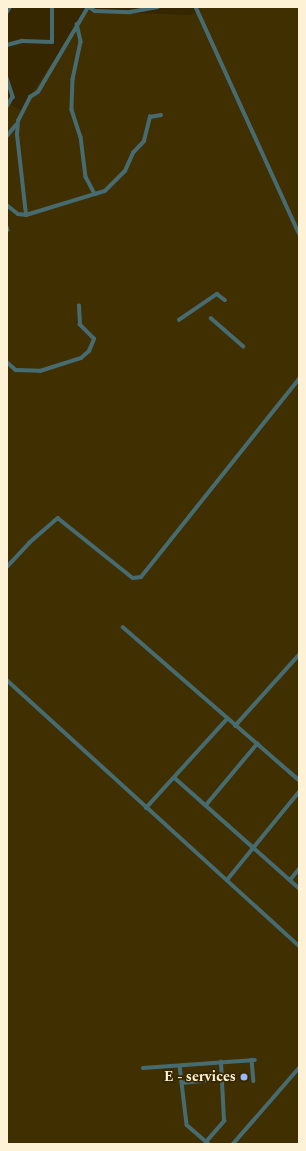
<!DOCTYPE html>
<style>
body{margin:0}
#map{position:relative;width:306px;height:1151px;overflow:hidden;background:#362700;font-family:Spectral,serif}
div>[style]{position:absolute}
.built>*{inset:0;background:#402f00}
.street>*{height:3.5px;margin:-1.75px;padding:0 1.75px;transform-origin:1.75px;border-radius:1.75px;background:#466c72}
.dots>*{width:11px;height:11px;translate:-50% -50%;box-sizing:border-box;border:2px solid #362700;border-radius:50%}
span{translate:-50% -50%;white-space:nowrap;text-align:center;line-height:1.15;-webkit-text-stroke:3.5px #362700;paint-order:stroke}
.poi-label{font-size:14px;color:#fef2d6;font-weight:700}
.right{translate:-100% -50%;text-align:right}
.frame{position:absolute;inset:0;border:8px solid #fef2d6;pointer-events:none}
</style>
<div id="map">
<div class="built">
<i style="clip-path:polygon(198px 7px,299px 7px,299px 1144px,7px 1144px,7px 95px,10px 98px,7px 103px,21px 110px,86px 11px,190px 15px,199px 11px)"></i>
</div>
<div class="street">
<i style="left:89px;top:7px;width:7px;rotate:34deg"></i>
<i style="left:95px;top:11px;width:35px;rotate:2deg"></i>
<i style="left:130px;top:12px;width:28px;rotate:-10deg"></i>
<i style="left:196px;top:7px;width:248px;rotate:65.5deg"></i>
<i style="left:7px;top:12px;width:6px;rotate:-59deg"></i>
<i style="left:77px;top:24px;width:18px;rotate:77deg"></i>
<i style="left:81px;top:42px;width:38px;rotate:102deg"></i>
<i style="left:73px;top:79px;width:31px;rotate:92deg"></i>
<i style="left:72px;top:110px;width:28px;rotate:72deg"></i>
<i style="left:81px;top:137px;width:40px;rotate:82.9deg"></i>
<i style="left:86px;top:177px;width:19px;rotate:62deg"></i>
<i style="left:95px;top:194px;width:10px;rotate:-17deg"></i>
<i style="left:105px;top:191px;width:28px;rotate:-45deg"></i>
<i style="left:125px;top:171px;width:20px;rotate:-66deg"></i>
<i style="left:133px;top:153px;width:16px;rotate:-47deg"></i>
<i style="left:144px;top:141px;width:25px;rotate:-76deg"></i>
<i style="left:150px;top:117px;width:11px;rotate:-10deg"></i>
<i style="left:7px;top:45px;width:16px;rotate:-15deg"></i>
<i style="left:22px;top:41px;width:30px;rotate:2deg"></i>
<i style="left:52px;top:42px;width:35px;rotate:-90deg"></i>
<i style="left:7px;top:78px;width:20px;rotate:72deg"></i>
<i style="left:13px;top:97px;width:12px;rotate:121deg"></i>
<i style="left:7px;top:136px;width:14px;rotate:-51deg"></i>
<i style="left:7px;top:205px;width:14px;rotate:39deg"></i>
<i style="left:18px;top:214px;width:8px;rotate:7deg"></i>
<i style="left:26px;top:215px;width:72px;rotate:-16.9deg"></i>
<i style="left:26px;top:215px;width:81px;rotate:-96.4deg"></i>
<i style="left:17px;top:135px;width:14px;rotate:-86deg"></i>
<i style="left:18px;top:121px;width:27px;rotate:-63deg"></i>
<i style="left:30px;top:97px;width:9px;rotate:-32deg"></i>
<i style="left:38px;top:92px;width:99px;rotate:-59.5deg"></i>
<i style="left:7px;top:227px;width:3px;rotate:72deg"></i>
<i style="left:211px;top:318px;width:43px;rotate:41.2deg"></i>
<i style="left:179px;top:320px;width:46px;rotate:-34.4deg"></i>
<i style="left:217px;top:294px;width:10px;rotate:37deg"></i>
<i style="left:7px;top:362px;width:12px;rotate:42deg"></i>
<i style="left:16px;top:370px;width:24px;rotate:2deg"></i>
<i style="left:40px;top:371px;width:43px;rotate:-17.6deg"></i>
<i style="left:81px;top:358px;width:11px;rotate:-41deg"></i>
<i style="left:89px;top:351px;width:13px;rotate:-67deg"></i>
<i style="left:94px;top:339px;width:20px;rotate:-135deg"></i>
<i style="left:80px;top:325px;width:19px;rotate:-93deg"></i>
<i style="left:7px;top:567px;width:33px;rotate:-47deg"></i>
<i style="left:29px;top:543px;width:38px;rotate:-41deg"></i>
<i style="left:58px;top:518px;width:96px;rotate:38.7deg"></i>
<i style="left:133px;top:578px;width:8px;rotate:-7deg"></i>
<i style="left:141px;top:577px;width:253px;rotate:-51.4deg"></i>
<i style="left:123px;top:627px;width:233px;rotate:41deg"></i>
<i style="left:7px;top:680px;width:395px;rotate:42.3deg"></i>
<i style="left:235px;top:726px;width:96px;rotate:-48deg"></i>
<i style="left:175px;top:778px;width:166px;rotate:41.6deg"></i>
<i style="left:206px;top:805px;width:80px;rotate:-50.1deg"></i>
<i style="left:146px;top:808px;width:120px;rotate:-47.7deg"></i>
<i style="left:227px;top:880px;width:114px;rotate:-50.7deg"></i>
<i style="left:290px;top:880px;width:14px;rotate:-51deg"></i>
<i style="left:252px;top:1060px;width:21px;rotate:85deg"></i>
<i style="left:180px;top:1066px;width:59px;rotate:83.2deg"></i>
<i style="left:187px;top:1125px;width:29px;rotate:41deg"></i>
<i style="left:143px;top:1068px;width:112px;rotate:-4.1deg"></i>
<i style="left:182px;top:1083px;width:40px;rotate:-5.7deg"></i>
<i style="left:206px;top:1142px;width:28px;rotate:-49deg"></i>
<i style="left:224px;top:1121px;width:59px;rotate:-92.9deg"></i>
<i style="left:233px;top:1144px;width:101px;rotate:-49deg"></i>
</div>
<div class="dots">
<i style="left:244px;top:1077px;background:#98b5fd"></i>
</div>
<div class="poi-label">
<span class="right" style="left:236px;top:1077px">E - services</span>
</div>
<div class="frame"></div>
</div>
